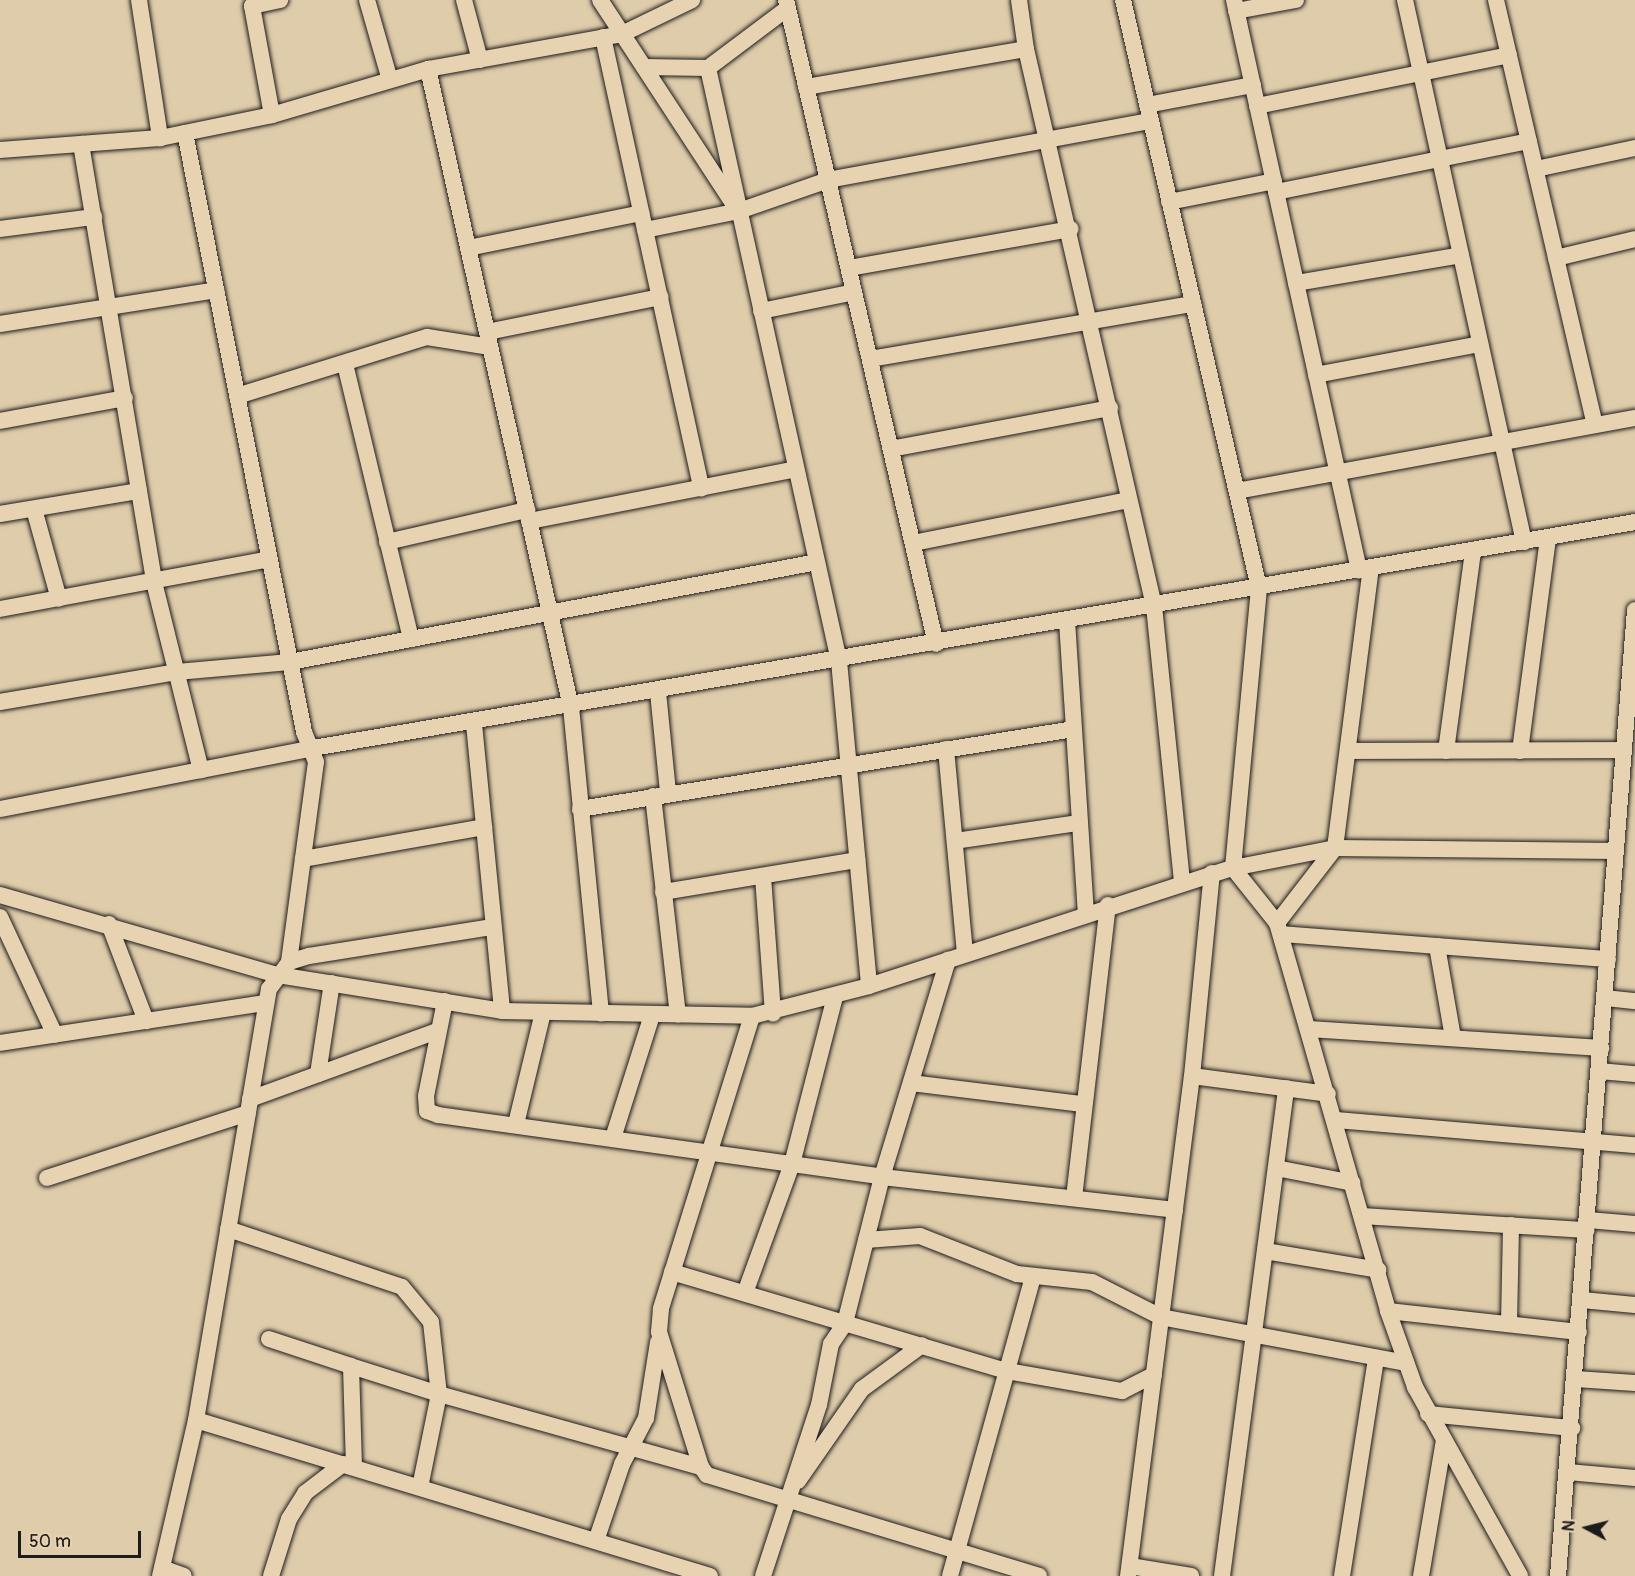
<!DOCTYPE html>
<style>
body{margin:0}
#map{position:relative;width:1635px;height:1576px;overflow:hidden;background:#dfccab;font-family:Pangolin,sans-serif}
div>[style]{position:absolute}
.roads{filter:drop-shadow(0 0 2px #1c1c1c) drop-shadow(0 0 2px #1c1c1c)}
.minor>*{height:16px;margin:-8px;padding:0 8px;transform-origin:8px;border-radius:8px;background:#e7d3b1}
span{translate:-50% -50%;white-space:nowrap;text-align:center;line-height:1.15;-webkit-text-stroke:6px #e7d3b1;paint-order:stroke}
.north{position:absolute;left:1557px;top:1498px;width:60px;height:60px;-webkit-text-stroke:4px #e7d3b1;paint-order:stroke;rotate:277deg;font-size:16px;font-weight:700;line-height:24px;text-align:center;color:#1c1c1c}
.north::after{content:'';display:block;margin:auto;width:21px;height:27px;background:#1c1c1c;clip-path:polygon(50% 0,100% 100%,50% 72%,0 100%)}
.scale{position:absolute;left:18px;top:1531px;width:123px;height:27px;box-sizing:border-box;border:3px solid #1c1c1c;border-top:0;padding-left:8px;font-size:18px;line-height:21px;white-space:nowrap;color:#1c1c1c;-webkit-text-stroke:4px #e7d3b1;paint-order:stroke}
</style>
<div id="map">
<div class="roads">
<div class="minor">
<i style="left:139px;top:0;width:140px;rotate:81.3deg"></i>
<i style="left:367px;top:0;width:83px;rotate:74deg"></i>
<i style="left:464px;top:0;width:62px;rotate:75.1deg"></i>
<i style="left:600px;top:0;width:243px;rotate:56.8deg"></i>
<i style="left:786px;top:0;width:661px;rotate:76.89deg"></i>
<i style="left:1019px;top:0;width:49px;rotate:81.9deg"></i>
<i style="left:1026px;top:49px;width:572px;rotate:77.06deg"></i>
<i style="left:1154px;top:606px;width:277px;rotate:84.2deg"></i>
<i style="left:1123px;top:0;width:604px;rotate:76.98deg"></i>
<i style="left:1259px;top:588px;width:281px;rotate:95.3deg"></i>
<i style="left:1233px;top:868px;width:70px;rotate:51.3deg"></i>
<i style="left:1277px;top:923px;width:404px;rotate:74deg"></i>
<i style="left:1388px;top:1311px;width:81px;rotate:70.4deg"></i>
<i style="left:1415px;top:1387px;width:216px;rotate:60.9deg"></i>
<i style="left:1234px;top:0;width:584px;rotate:77.63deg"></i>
<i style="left:1405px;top:0;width:555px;rotate:77.62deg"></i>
<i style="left:1496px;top:0;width:436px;rotate:76.9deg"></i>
<i style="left:1236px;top:11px;width:61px;rotate:-10.4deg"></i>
<i style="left:603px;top:37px;width:462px;rotate:77.7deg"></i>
<i style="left:644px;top:67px;width:64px;rotate:0.9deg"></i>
<i style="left:708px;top:68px;width:100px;rotate:-36.9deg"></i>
<i style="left:708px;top:68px;width:607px;rotate:77.54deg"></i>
<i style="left:839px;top:661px;width:326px;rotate:84.7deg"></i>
<i style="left:428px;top:69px;width:654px;rotate:77.37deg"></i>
<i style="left:571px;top:707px;width:308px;rotate:84.4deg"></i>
<i style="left:806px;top:87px;width:223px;rotate:-9.8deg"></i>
<i style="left:1147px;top:105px;width:108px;rotate:-10.7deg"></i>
<i style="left:1257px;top:106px;width:257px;rotate:-11.4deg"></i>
<i style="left:272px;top:115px;width:111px;rotate:-100.4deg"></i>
<i style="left:252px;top:6px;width:29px;rotate:-12deg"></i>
<i style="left:185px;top:133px;width:611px;rotate:78.76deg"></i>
<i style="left:304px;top:732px;width:32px;rotate:68deg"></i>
<i style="left:316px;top:762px;width:202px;rotate:97.7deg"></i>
<i style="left:81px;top:144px;width:444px;rotate:80.5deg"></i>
<i style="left:154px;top:582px;width:194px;rotate:76deg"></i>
<i style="left:0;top:150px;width:160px;rotate:-4.3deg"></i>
<i style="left:160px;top:138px;width:114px;rotate:-11.6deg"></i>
<i style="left:272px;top:115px;width:163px;rotate:-16.4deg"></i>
<i style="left:428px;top:69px;width:197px;rotate:-10.2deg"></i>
<i style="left:622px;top:34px;width:78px;rotate:-25.9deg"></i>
<i style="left:1536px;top:169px;width:101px;rotate:-12deg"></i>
<i style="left:1276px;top:192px;width:258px;rotate:-11.4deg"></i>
<i style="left:1169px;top:202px;width:107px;rotate:-11.3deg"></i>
<i style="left:0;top:229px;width:95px;rotate:-7.3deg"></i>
<i style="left:645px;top:230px;width:96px;rotate:-11.4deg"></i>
<i style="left:739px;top:211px;width:94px;rotate:-19.2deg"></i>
<i style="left:828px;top:180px;width:328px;rotate:-10.4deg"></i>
<i style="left:468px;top:248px;width:177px;rotate:-11.4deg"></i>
<i style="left:1556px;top:258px;width:81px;rotate:-13.5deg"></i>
<i style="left:849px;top:268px;width:225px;rotate:-10deg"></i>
<i style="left:1296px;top:283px;width:167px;rotate:-9.6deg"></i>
<i style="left:761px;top:311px;width:95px;rotate:-11.5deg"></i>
<i style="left:0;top:324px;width:219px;rotate:-8.9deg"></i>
<i style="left:487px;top:332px;width:177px;rotate:-11.4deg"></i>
<i style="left:870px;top:359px;width:328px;rotate:-9.7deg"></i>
<i style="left:345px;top:364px;width:283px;rotate:76.5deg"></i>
<i style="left:1316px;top:375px;width:167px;rotate:-10.7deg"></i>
<i style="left:237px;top:396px;width:199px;rotate:-17.3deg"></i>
<i style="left:427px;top:337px;width:64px;rotate:9deg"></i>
<i style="left:0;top:421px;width:127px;rotate:-10.4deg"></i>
<i style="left:891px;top:449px;width:223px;rotate:-10.6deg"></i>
<i style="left:1237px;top:491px;width:405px;rotate:-10.4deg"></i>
<i style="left:34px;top:509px;width:93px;rotate:74.5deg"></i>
<i style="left:0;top:514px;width:141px;rotate:-9.4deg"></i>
<i style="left:529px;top:521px;width:272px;rotate:-11deg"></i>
<i style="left:387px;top:542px;width:144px;rotate:-12.9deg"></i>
<i style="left:913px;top:543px;width:220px;rotate:-11.3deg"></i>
<i style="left:0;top:609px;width:274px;rotate:-10.5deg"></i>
<i style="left:1067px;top:621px;width:291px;rotate:86.3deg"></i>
<i style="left:658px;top:692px;width:100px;rotate:84.3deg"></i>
<i style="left:0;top:702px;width:180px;rotate:-9.6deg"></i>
<i style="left:177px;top:672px;width:113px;rotate:-5.1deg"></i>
<i style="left:290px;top:662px;width:536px;rotate:-10.74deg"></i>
<i style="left:474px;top:724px;width:288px;rotate:84.4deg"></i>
<i style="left:946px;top:749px;width:206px;rotate:84.7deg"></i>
<i style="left:1348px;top:751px;width:276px;rotate:-0.2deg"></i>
<i style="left:1446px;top:751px;width:203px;rotate:-82.3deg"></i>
<i style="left:1520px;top:751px;width:216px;rotate:-82.5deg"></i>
<i style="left:653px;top:796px;width:220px;rotate:83.5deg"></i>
<i style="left:0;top:809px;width:319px;rotate:-11deg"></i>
<i style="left:313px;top:748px;width:1341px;rotate:-9.7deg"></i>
<i style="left:580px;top:809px;width:498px;rotate:-9.2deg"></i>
<i style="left:955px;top:841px;width:124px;rotate:-8.3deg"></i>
<i style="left:303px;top:859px;width:184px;rotate:-10deg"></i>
<i style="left:763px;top:877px;width:137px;rotate:85.8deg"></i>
<i style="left:663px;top:892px;width:197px;rotate:-9.4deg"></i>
<i style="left:0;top:895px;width:289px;rotate:16.1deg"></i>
<i style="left:278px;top:975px;width:227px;rotate:9.1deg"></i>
<i style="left:502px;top:1011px;width:250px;rotate:1.1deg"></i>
<i style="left:752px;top:1016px;width:121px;rotate:-14.4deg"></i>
<i style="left:869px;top:986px;width:383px;rotate:-18deg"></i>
<i style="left:1233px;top:868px;width:104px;rotate:-11.1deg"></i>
<i style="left:1335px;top:848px;width:281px;rotate:0.6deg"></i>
<i style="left:0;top:917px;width:130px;rotate:65deg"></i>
<i style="left:1277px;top:923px;width:95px;rotate:-52.3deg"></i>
<i style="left:1335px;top:848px;width:282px;rotate:-82.7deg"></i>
<i style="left:109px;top:924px;width:104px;rotate:69.1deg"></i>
<i style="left:1281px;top:934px;width:328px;rotate:4.4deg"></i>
<i style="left:1437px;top:946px;width:93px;rotate:80.1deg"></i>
<i style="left:1605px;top:998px;width:30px;rotate:6deg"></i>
<i style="left:445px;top:1001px;width:97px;rotate:101.3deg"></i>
<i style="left:426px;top:1096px;width:15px;rotate:86deg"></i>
<i style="left:427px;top:1111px;width:12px;rotate:20deg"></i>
<i style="left:438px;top:1115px;width:448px;rotate:7.9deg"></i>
<i style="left:882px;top:1177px;width:295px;rotate:6.4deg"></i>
<i style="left:752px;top:1016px;width:307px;rotate:107.3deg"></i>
<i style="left:661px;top:1309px;width:23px;rotate:95deg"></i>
<i style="left:659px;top:1332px;width:141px;rotate:72.7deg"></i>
<i style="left:701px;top:1467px;width:10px;rotate:53deg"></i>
<i style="left:707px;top:1475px;width:347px;rotate:16.9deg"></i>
<i style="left:1309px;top:1029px;width:293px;rotate:3.7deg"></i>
<i style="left:0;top:1043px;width:269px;rotate:-8.6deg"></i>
<i style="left:1599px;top:1071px;width:36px;rotate:5deg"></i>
<i style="left:318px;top:1074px;width:92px;rotate:-81.3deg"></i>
<i style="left:1192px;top:1076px;width:137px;rotate:7.5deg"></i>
<i style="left:911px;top:1083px;width:171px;rotate:7deg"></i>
<i style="left:250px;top:1099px;width:199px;rotate:-20deg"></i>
<i style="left:1335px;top:1120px;width:301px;rotate:4.8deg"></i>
<i style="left:516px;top:1124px;width:115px;rotate:-76.4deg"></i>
<i style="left:613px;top:1138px;width:129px;rotate:-72.4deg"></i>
<i style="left:1276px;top:1168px;width:78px;rotate:11deg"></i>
<i style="left:47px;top:1178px;width:211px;rotate:-17.9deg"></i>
<i style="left:1074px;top:1198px;width:295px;rotate:-83.4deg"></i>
<i style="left:1362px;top:1216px;width:225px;rotate:3.6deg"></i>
<i style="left:1588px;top:1220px;width:47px;rotate:4.9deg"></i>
<i style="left:228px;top:1229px;width:183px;rotate:18.4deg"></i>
<i style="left:402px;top:1287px;width:45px;rotate:50.4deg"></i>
<i style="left:431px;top:1322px;width:72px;rotate:83.7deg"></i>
<i style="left:439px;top:1394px;width:272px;rotate:15.6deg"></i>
<i style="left:866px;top:1240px;width:54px;rotate:-4.2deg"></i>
<i style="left:920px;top:1236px;width:104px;rotate:21.4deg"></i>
<i style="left:1017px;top:1274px;width:75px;rotate:6.1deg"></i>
<i style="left:1092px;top:1282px;width:77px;rotate:26.9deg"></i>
<i style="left:1161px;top:1317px;width:249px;rotate:10.6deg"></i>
<i style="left:1265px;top:1251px;width:115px;rotate:9.5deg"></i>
<i style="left:672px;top:1272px;width:349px;rotate:16.5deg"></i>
<i style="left:1007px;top:1371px;width:117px;rotate:9.9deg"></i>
<i style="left:1122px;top:1391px;width:36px;rotate:-27deg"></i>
<i style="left:745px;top:1293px;width:137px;rotate:-70deg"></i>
<i style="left:792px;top:1164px;width:173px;rotate:-75.6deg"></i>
<i style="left:1582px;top:1300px;width:53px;rotate:5.4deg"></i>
<i style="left:1388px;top:1311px;width:192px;rotate:6.3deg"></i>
<i style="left:1509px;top:1323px;width:98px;rotate:-88.8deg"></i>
<i style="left:269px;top:1339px;width:86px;rotate:18.2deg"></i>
<i style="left:351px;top:1366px;width:101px;rotate:88.3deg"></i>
<i style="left:351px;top:1366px;width:92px;rotate:17.7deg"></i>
<i style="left:439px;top:1394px;width:95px;rotate:101.5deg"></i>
<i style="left:1576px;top:1379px;width:59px;rotate:3.9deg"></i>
<i style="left:1428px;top:1414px;width:145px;rotate:5.6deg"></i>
<i style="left:196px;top:1420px;width:537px;rotate:16.88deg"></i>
<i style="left:1568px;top:1472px;width:67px;rotate:5.1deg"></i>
<i style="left:798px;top:1481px;width:112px;rotate:-55.2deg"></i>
<i style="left:862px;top:1389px;width:74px;rotate:-36.3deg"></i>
<i style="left:596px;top:1541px;width:81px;rotate:-71.3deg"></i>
<i style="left:622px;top:1464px;width:52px;rotate:-62.4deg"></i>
<i style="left:646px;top:1418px;width:77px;rotate:-81deg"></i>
<i style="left:1130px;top:1566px;width:62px;rotate:9.3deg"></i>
<i style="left:162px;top:1568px;width:23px;rotate:20deg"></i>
<i style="left:160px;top:1576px;width:160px;rotate:-77deg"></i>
<i style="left:196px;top:1420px;width:437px;rotate:-80.4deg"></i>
<i style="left:269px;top:989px;width:34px;rotate:-53deg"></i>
<i style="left:289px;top:962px;width:21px;rotate:-17deg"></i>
<i style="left:309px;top:956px;width:186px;rotate:-9deg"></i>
<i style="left:271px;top:1576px;width:60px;rotate:-72.5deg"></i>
<i style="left:289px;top:1519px;width:31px;rotate:-58deg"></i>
<i style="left:305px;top:1493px;width:48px;rotate:-37.3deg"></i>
<i style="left:763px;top:1576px;width:180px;rotate:-71.9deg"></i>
<i style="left:819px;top:1405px;width:62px;rotate:-78.9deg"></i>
<i style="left:831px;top:1344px;width:25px;rotate:-56deg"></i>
<i style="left:845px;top:1323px;width:151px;rotate:-75.8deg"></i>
<i style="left:882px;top:1177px;width:227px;rotate:-73.1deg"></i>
<i style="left:950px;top:1576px;width:311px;rotate:-74.5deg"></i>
<i style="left:1128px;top:1576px;width:504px;rotate:-82.71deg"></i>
<i style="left:1192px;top:1076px;width:204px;rotate:-84.4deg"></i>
<i style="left:1222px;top:1576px;width:492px;rotate:-82.5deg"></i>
<i style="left:1342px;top:1576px;width:221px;rotate:-81.1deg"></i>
<i style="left:1421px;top:1576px;width:138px;rotate:-80.4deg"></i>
<i style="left:1558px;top:1576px;width:969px;rotate:-85.44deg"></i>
</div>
</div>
<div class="north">N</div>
<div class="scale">50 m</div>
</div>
